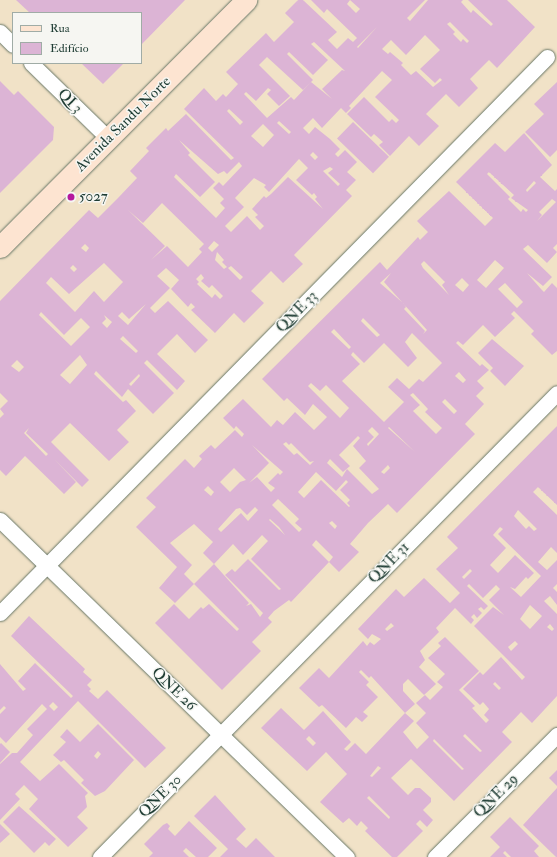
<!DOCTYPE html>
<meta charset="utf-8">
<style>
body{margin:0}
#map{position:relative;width:557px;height:857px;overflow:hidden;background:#f1e2c7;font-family:"IM FELL Double Pica",serif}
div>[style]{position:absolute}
.building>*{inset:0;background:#dcb4d5;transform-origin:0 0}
.roads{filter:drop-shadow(0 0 1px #687767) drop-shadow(0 0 1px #687767)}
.street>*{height:15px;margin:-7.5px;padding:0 7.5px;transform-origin:7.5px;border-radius:7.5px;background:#fff}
.secondary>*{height:21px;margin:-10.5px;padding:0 10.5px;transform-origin:10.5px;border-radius:10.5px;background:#fde4d1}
.dots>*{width:11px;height:11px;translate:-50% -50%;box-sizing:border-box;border:2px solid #f6f6f2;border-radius:50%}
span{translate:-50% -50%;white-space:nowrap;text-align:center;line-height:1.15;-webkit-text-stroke:3px #f6f6f2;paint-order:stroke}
.street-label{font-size:15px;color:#1f3d34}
.poi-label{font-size:15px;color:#1f3d34}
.left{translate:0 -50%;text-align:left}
.legend{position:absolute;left:12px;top:12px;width:130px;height:52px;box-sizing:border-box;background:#f6f6f2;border:1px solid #a0aca6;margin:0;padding:5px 7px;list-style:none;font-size:12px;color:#1f3d34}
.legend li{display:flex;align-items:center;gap:8px;height:20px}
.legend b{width:20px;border:1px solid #a0aca6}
</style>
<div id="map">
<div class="building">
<i style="clip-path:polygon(16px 0,185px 0,141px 45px,141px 13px,30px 13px)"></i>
<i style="clip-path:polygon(evenodd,298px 0,303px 0,337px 32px,328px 40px,337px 49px,348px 38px,353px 42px,357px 38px,327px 9px,324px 13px,311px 0,425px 0,407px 18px,410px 21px,428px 0,463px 0,461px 2px,471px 13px,473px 10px,491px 26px,493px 24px,468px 0,507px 0,535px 27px,497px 68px,489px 60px,470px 79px,478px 88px,459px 107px,446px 94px,426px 114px,439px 126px,419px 146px,409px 136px,390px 156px,379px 145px,383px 142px,374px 134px,371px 137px,347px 114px,364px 97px,389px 122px,392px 119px,396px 123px,399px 120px,375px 97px,392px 80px,382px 71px,349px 106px,351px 108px,346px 113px,341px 108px,322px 128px,313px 118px,303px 128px,309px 134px,315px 127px,330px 139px,340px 149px,335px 154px,338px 157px,345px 150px,357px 162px,347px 172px,356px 180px,346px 190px,352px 196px,294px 255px,303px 264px,283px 283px,271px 271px,251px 291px,264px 303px,244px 323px,234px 313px,215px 333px,191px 310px,195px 307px,191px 303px,188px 307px,171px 289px,179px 280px,166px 268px,157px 276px,170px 288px,150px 308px,155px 313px,168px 301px,208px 340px,195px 353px,177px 334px,157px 354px,185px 381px,177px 390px,147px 360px,144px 363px,174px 393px,153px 414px,128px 389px,122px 397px,96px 371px,94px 374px,123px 402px,126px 400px,136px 411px,117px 430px,129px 442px,109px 461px,70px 423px,51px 442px,89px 480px,82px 487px,54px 459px,76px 482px,64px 494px,25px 456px,6px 476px,0 470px,0 418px,4px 414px,0 409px,8px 401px,0 393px,0 301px,89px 210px,98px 218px,118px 198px,137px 178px,130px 171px,149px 151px,146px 148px,166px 128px,168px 131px,186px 114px,231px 160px,234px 158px,184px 109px,204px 88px,216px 101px,223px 94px,226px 97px,238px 84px,226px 72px,266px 33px,274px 42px,294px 22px,285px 13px,298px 0,350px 0,360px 9px,356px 13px,347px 4px,350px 0,298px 0,450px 22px,469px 41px,467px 43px,463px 39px,461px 42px,453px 34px,455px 32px,447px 24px,450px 22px,298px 0,377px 27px,358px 48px,357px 47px,377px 27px,298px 0,425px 35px,440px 50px,420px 69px,435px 83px,440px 78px,442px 80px,433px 87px,416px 71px,411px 75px,401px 65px,403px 63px,390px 52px,388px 54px,382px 49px,391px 40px,406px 55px,425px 35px,298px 0,314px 42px,345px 71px,342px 70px,322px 89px,332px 99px,311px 82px,294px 100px,291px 97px,267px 118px,244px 94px,246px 92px,256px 101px,268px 88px,271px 90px,267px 94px,279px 106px,290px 96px,259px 65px,267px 57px,303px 90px,313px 80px,287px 54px,289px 52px,313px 75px,328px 60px,311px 44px,314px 42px,298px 0,229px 109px,243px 122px,240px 125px,227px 111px,229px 109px,298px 0,279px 121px,291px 132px,289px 134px,277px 123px,279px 121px,298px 0,263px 124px,274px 135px,263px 147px,251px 136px,263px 124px,298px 0,179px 140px,218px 174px,224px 171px,227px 174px,239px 162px,242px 166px,223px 186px,219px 182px,213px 188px,224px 199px,220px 203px,225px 208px,216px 218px,174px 177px,176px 174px,200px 197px,215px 182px,188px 155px,190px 153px,179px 140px,298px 0,313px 152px,318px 157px,315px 160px,310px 155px,313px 152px,298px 0,299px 159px,308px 168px,296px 180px,312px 195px,314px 193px,317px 197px,315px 199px,323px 209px,288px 177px,271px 194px,266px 198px,264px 196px,252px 209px,258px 215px,255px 217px,264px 226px,260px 230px,247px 216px,231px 232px,225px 226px,244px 207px,235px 198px,254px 178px,266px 185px,264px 187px,269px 192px,299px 159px,298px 0,330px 167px,333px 169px,328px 173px,340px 184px,338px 186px,323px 171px,330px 167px,298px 0,162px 203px,204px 244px,199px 249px,202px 252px,188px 267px,167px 246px,151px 260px,165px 246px,128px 210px,143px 223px,162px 203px,298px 0,214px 241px,219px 245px,212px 252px,208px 248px,214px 241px,298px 0,85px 244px,89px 248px,86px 252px,81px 248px,85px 244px,298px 0,217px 252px,224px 260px,222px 262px,227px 267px,224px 269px,215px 260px,217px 252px,298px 0,104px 263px,123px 282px,104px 302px,94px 291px,75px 312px,46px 283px,51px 277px,69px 294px,104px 263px,298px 0,73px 265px,77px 269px,74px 272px,70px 268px,73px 265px,298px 0,231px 266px,243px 277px,240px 280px,228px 268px,231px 266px,298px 0,201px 274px,204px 278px,201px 281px,209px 288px,212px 285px,223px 296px,220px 299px,215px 294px,212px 298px,197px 284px,199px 282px,196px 279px,201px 274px,298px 0,146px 304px,128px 325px,118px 316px,122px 312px,129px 319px,146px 304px,298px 0,41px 312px,64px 335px,81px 318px,90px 327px,71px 346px,39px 315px,41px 312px,298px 0,104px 315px,112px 322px,107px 328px,102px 323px,106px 319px,104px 315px,298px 0,123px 336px,138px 351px,136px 353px,120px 339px,123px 336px,298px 0,80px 355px,87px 365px,70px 384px,60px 375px,80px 355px,298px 0,17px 360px,24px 367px,19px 372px,11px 366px,17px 360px,298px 0,139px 374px,140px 376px,131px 386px,129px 384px,139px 374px,298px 0,29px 428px,26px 433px,48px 454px,46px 456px,24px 433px,29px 428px)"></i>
<i style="clip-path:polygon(81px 63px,124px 63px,103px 84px)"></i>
<i style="clip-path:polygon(0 81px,14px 95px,18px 91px,54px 127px,53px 140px,0 193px)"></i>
<i style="clip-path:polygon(557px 82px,557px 150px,550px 157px,525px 132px,544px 114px,534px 104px)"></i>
<i style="left:353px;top:122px;width:50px;height:23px;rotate:44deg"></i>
<i style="clip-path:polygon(evenodd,524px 133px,552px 165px,540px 177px,555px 191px,557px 189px,557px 244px,553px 248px,557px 252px,547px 263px,528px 245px,523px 249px,552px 277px,543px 286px,527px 273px,541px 289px,544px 292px,552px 283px,557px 288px,557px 351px,552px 355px,531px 334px,534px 331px,514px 311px,511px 314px,515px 318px,495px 337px,483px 325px,463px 345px,458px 341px,456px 343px,480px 366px,482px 364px,489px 370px,477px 381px,484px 388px,476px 396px,484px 404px,465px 424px,475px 434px,397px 513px,388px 504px,368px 523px,350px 544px,359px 552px,339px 572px,329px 562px,291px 602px,289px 600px,274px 611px,268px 618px,272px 622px,252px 642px,261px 651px,222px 690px,155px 623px,174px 604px,189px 619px,201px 607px,203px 609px,209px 604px,237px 631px,239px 629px,194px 584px,214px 564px,249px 603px,246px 606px,251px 604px,260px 617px,263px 613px,225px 575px,232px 569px,235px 572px,248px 559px,279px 590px,281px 589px,251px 559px,268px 541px,262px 535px,243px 555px,233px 544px,214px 564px,203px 553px,213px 542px,194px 524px,170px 543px,192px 565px,184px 574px,194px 584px,175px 603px,159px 588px,177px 567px,136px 527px,156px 507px,146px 498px,185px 459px,194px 468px,202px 459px,199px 456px,211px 445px,215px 449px,235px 430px,242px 437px,244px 434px,236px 426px,234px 429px,223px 418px,243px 399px,271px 427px,277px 420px,283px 425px,295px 412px,314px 430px,327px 417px,313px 404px,305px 415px,287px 398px,284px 401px,262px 379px,380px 262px,387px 270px,418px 237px,420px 240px,428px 232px,417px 221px,449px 191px,485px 226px,493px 218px,456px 182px,495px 143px,505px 152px,524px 133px,489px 172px,514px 195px,511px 198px,528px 210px,526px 212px,523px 209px,521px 212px,508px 199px,510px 197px,487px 174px,489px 172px,524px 133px,534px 181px,536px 183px,527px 192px,526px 190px,534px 181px,524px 133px,552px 199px,556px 202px,537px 221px,542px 215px,539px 212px,552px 199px,524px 133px,495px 260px,504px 268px,486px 288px,477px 280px,495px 260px,524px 133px,424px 261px,445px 282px,442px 285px,449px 295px,423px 268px,421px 264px,424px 261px,524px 133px,391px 273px,384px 282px,427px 330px,423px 334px,425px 331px,404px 309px,406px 307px,403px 303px,380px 283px,391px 273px,524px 133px,462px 278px,469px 285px,463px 292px,455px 285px,462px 278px,524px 133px,505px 283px,523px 302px,517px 308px,498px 289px,505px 283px,524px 133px,363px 318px,380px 335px,377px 337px,361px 321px,363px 318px,524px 133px,334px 329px,351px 347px,349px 349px,331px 332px,334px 329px,524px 133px,412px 333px,442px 363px,423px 382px,419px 379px,409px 389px,397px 378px,388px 387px,404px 402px,384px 422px,342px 381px,360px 364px,351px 355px,353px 352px,364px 363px,384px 343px,408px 367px,417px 358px,405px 342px,412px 333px,524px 133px,459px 372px,466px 380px,463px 383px,455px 376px,459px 372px,524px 133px,311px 383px,320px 391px,326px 385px,349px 408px,340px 418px,308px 386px,311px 383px,524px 133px,413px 393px,428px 409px,425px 412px,442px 428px,436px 434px,413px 411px,420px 405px,410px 395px,413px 393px,524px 133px,445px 399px,457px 411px,454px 414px,442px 402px,445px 399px,524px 133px,372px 427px,379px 434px,368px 446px,367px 444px,374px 437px,368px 431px,372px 427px,524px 133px,389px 427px,415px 452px,388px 428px,389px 427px,524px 133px,358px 436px,360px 438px,353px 446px,366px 461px,359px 468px,379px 489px,372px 494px,347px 469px,342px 477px,327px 463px,330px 459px,343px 472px,350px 466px,339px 455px,358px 436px,524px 133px,286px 442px,289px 445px,291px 443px,310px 462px,314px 461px,310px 465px,297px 453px,294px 455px,283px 444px,286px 442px,524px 133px,252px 445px,283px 472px,280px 475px,278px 473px,268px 483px,275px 488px,271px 492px,257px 477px,249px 483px,269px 463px,252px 445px,524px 133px,388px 465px,390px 468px,384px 474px,381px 472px,388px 465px,524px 133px,234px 468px,246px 480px,240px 482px,230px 492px,220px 482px,234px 468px,524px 133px,316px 472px,336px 491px,346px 480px,348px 482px,340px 490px,350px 500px,347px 503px,350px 506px,349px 507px,321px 480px,304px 498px,298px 492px,316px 472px,524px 133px,208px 486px,214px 492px,211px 496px,204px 490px,208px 486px,524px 133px,278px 499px,299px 519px,295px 523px,302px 529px,299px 532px,272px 505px,278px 499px,524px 133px,255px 507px,258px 510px,248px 521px,241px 513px,221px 532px,218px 529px,236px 509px,240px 508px,247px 515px,255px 507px,524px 133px,270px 519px,279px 527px,285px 535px,269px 520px,270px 519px,524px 133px,332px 521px,337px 526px,335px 529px,329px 523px,332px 521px,524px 133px,316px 540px,333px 557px,329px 562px,312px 545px,316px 540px)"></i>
<i style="clip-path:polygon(492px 339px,524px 366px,505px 386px,490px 371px,493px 368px,478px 353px)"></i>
<i style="clip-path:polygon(evenodd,557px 426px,557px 505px,538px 487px,533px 492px,557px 515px,557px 553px,551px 547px,538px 562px,547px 570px,557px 560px,557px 584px,553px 588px,557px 592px,557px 605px,550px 596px,544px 601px,557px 614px,557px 696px,532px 723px,521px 712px,502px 732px,512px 742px,454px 801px,411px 759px,391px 778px,408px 795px,415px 788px,420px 788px,431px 798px,431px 802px,423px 810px,433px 820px,427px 827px,420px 820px,416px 824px,423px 831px,397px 857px,392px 857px,365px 831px,368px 828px,361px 821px,357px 826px,349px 818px,343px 823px,320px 802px,347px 774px,326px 752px,307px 771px,261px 728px,281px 708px,304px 730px,323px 711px,351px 742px,344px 749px,347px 751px,355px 743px,366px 754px,405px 713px,414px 721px,403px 732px,417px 749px,429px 737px,416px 723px,426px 713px,416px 703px,425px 695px,430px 700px,443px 687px,437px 682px,445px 674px,428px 658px,441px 646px,438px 643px,445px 637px,479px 671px,459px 690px,475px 706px,472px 708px,486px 723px,489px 720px,484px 715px,489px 709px,483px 702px,480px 705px,463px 689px,480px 672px,483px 675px,501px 657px,522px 680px,525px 677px,474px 626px,493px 607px,504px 615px,489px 600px,500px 589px,496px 585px,483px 598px,469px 584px,467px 586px,488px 606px,484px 610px,481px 607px,478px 609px,482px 613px,477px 618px,474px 614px,471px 617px,474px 620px,471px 624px,455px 608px,436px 628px,439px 632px,420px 651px,425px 660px,419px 667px,436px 684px,424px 695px,408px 679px,403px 684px,403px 691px,415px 704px,405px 713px,371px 676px,369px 678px,361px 670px,359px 672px,369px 682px,366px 685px,378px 697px,363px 712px,368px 716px,362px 722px,356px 717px,346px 728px,322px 705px,319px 707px,299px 688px,319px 668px,329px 678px,363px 641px,367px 646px,370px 642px,374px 645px,381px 639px,372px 634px,368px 639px,358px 629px,396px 589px,404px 597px,424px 578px,450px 603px,460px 593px,436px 569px,458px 548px,447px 537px,557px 426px,518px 510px,537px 529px,534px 531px,529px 526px,526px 529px,514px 516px,518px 510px,557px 426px,500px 527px,503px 529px,498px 534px,541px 576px,521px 597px,510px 587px,515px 589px,526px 577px,528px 579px,534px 573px,515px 555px,498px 573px,490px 565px,506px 548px,493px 535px,500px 527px,557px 426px,470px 569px,472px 571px,464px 579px,462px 577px,470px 569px,557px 426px,530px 605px,542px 616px,530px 629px,520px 619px,530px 605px,557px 426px,391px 623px,394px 626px,387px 631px,385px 629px,391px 623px,557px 426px,550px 624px,554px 629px,552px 631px,547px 627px,550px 624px,557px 426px,515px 641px,518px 644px,511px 651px,508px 647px,515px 641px,557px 426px,495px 682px,501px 688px,499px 690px,493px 684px,495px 682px,557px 426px,465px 734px,482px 751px,480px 752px,463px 736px,465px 734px,557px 426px,309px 736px,316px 743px,313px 746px,306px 739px,309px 736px,557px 426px,434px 739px,464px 769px,462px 770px,433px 741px,434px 739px,557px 426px,378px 766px,381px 768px,372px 777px,370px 776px,378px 766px,557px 426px,369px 796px,390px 817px,389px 819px,367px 798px,369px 796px)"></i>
<i style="clip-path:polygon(evenodd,29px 616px,85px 669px,83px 672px,92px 680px,87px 685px,91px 689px,89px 691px,98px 699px,107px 690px,166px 748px,145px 768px,78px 701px,20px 762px,40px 781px,59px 764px,88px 793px,85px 796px,87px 807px,77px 817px,88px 828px,68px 847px,29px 809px,38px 799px,24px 785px,15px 794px,20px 799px,0 820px,0 764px,12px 753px,17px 753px,33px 735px,27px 729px,47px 709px,42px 704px,6px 743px,0 737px,0 714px,6px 708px,4px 706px,0 710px,0 664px,23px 691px,26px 689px,18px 681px,35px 663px,71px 698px,73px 696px,11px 636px,29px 616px,53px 702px,58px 707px,54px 711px,49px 706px,53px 702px)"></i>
<i style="clip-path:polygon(evenodd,98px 724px,134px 760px,105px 791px,95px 796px,81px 783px,84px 780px,64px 760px,61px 762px,53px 755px,66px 742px,60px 737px,67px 729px,80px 742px,98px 724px,98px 751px,101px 754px,97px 759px,94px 756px,98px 751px)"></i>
<i style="clip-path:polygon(1px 743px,10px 752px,0 763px,0 744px)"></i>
<i style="clip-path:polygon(557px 770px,557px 786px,549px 778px)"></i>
<i style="clip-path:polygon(557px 788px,557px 857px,556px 857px,523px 825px)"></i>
<i style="clip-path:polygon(215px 795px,246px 829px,236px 839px,246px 848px,256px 838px,275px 857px,220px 857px,228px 849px,194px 816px)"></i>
<i style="clip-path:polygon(19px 806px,56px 839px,49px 846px,45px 842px,34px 853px,3px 822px)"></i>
<i style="clip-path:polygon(510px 817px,539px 846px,534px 851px,539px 857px,511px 857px,505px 851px,503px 853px,507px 857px,490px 857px,500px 847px,490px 837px)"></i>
<i style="clip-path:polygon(189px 821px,217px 848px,208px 857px,196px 857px,186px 848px,183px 851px,189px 857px,149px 857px,153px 853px,144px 844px,163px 825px,167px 823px,170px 826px,168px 829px,175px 836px)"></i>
<i style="clip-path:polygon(0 824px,10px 834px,0 843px)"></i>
</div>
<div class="roads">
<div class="street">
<i style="left:0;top:32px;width:18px;rotate:45deg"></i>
<i style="left:31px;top:63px;width:109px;rotate:44.3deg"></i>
<i style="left:0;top:520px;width:484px;rotate:44.2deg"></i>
<i style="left:0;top:613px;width:780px;rotate:-45.47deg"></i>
<i style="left:100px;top:857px;width:651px;rotate:-45.44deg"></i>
<i style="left:435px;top:857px;width:173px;rotate:-45deg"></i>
</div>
<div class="secondary">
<i style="left:0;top:247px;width:349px;rotate:-45.1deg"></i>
</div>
</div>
<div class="dots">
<i style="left:71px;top:197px;background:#b5179e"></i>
</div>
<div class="street-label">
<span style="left:70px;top:101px;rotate:45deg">QI 3</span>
<span style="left:123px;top:124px;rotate:-45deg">Avenida Sandu Norte</span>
<span style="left:297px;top:312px;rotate:-46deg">QNE 33</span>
<span style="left:389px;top:563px;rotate:-46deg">QNE 31</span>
<span style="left:174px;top:689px;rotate:44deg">QNE 26</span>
<span style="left:160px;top:796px;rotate:-45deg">QNE 30</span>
<span style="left:496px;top:796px;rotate:-45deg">QNE 29</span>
</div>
<div class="poi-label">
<span class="left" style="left:79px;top:197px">5027</span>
</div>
<ul class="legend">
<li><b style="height:5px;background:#fde4d1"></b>Rua</li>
<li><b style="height:11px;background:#dcb4d5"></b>Edifício</li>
</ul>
</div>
